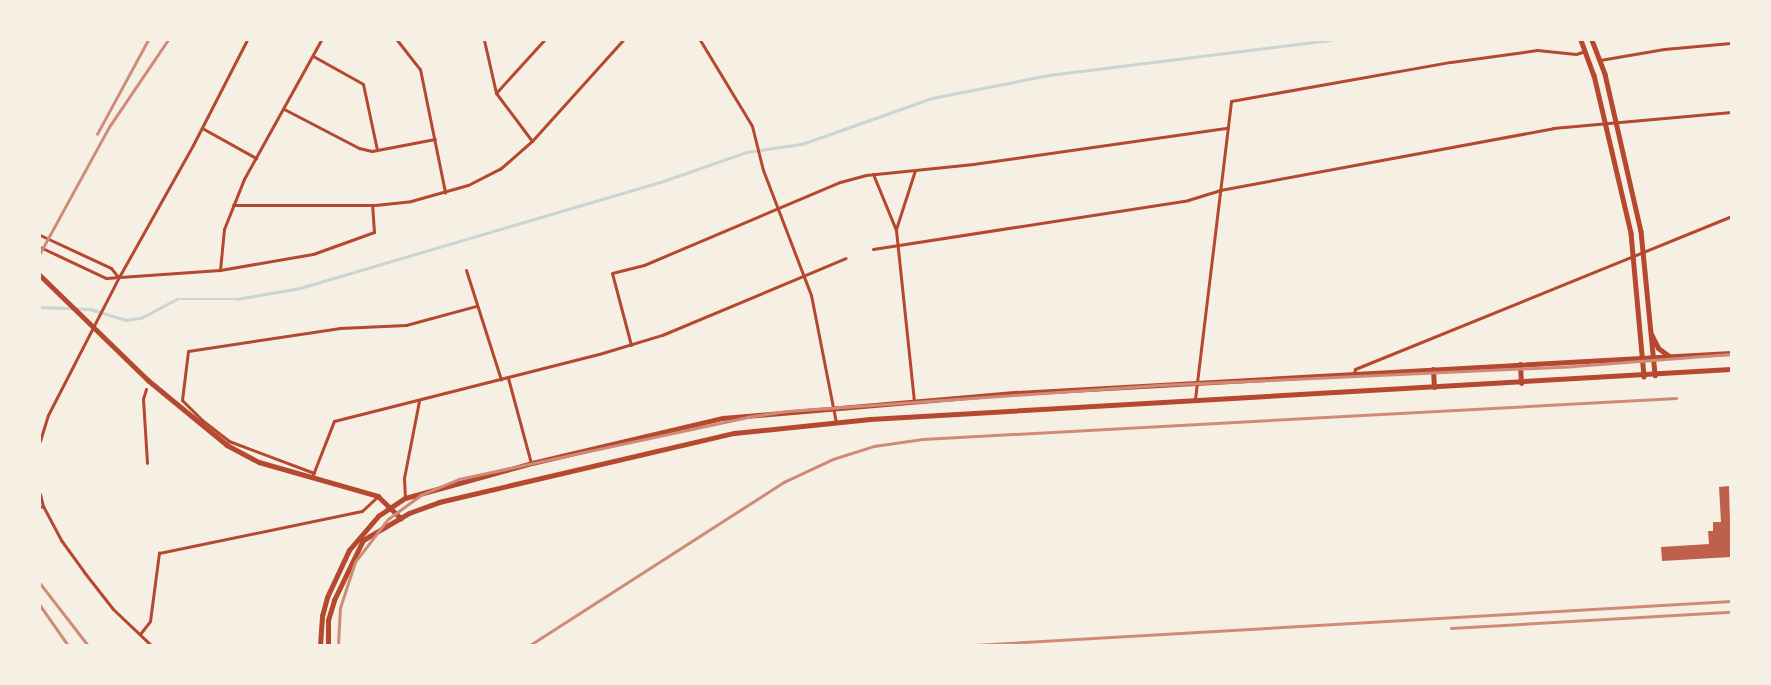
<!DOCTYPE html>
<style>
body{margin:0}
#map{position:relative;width:1771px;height:685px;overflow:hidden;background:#f6efe4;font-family:Manrope,sans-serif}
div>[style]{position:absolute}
.stream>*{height:2.5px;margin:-1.25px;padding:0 1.25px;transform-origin:1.25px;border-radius:1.25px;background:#c9d6d2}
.building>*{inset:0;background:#bf614a}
.minor>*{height:3px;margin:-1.5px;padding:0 1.5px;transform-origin:1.5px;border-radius:1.5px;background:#b5482f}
.tertiary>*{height:4.5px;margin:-2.25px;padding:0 2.25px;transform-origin:2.25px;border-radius:2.25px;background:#b5482f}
.primary>*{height:5px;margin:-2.5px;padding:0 2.5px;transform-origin:2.5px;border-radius:2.5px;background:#b5482f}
.rail>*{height:2.5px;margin:-1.25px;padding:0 1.25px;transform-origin:1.25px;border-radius:1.25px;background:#cf8b77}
span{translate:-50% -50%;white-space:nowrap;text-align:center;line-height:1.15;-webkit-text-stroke:4.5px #f6efe4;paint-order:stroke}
.frame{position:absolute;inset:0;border:41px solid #f6efe4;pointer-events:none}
</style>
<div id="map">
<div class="stream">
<i style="left:40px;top:307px;width:50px;rotate:2.3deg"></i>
<i style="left:90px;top:309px;width:38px;rotate:17deg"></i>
<i style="left:126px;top:320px;width:15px;rotate:-8deg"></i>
<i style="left:141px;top:318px;width:40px;rotate:-28deg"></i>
<i style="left:176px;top:299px;width:61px"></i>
<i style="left:237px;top:299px;width:64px;rotate:-9.9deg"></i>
<i style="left:300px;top:288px;width:382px;rotate:-16.4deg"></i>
<i style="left:666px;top:180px;width:86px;rotate:-19.1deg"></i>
<i style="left:747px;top:152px;width:56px;rotate:-8.3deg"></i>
<i style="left:802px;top:144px;width:138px;rotate:-19.5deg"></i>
<i style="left:932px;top:98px;width:119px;rotate:-11.1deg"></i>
<i style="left:1049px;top:75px;width:283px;rotate:-7.1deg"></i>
</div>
<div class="building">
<i style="clip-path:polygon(1729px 486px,1731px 557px,1662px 561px,1661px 547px,1709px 544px,1708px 531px,1713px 531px,1713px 522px,1721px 522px,1719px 487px)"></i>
</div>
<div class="minor">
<i style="left:397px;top:40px;width:37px;rotate:52deg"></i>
<i style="left:420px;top:69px;width:126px;rotate:78.5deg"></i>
<i style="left:484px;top:40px;width:54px;rotate:77.2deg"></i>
<i style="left:496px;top:93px;width:60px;rotate:53.1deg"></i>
<i style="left:700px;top:40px;width:100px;rotate:58.8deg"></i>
<i style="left:752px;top:126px;width:45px;rotate:76deg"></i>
<i style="left:763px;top:170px;width:134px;rotate:69deg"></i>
<i style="left:811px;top:295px;width:129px;rotate:78.9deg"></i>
<i style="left:313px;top:56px;width:57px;rotate:29.2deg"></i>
<i style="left:363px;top:84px;width:67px;rotate:78deg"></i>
<i style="left:1600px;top:60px;width:65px;rotate:-9.8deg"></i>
<i style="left:1664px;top:49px;width:67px;rotate:-5.1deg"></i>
<i style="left:496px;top:93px;width:72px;rotate:-47.8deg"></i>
<i style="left:284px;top:109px;width:85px;rotate:27.5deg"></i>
<i style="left:359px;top:148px;width:13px;rotate:13deg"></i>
<i style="left:372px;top:151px;width:64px;rotate:-10.8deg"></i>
<i style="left:202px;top:128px;width:62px;rotate:29.1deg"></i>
<i style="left:873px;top:174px;width:61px;rotate:67.7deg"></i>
<i style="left:896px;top:230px;width:171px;rotate:84deg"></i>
<i style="left:233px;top:205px;width:142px"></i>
<i style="left:375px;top:205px;width:36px;rotate:-6deg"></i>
<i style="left:411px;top:201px;width:59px;rotate:-15.7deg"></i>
<i style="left:468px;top:185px;width:36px;rotate:-27deg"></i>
<i style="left:500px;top:169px;width:43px;rotate:-41.2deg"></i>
<i style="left:532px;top:141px;width:136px;rotate:-48deg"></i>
<i style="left:896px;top:229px;width:62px;rotate:-72.1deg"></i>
<i style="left:40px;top:235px;width:78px;rotate:24.9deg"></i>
<i style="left:111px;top:268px;width:11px;rotate:52deg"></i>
<i style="left:40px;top:247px;width:73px;rotate:25.2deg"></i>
<i style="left:106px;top:278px;width:114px;rotate:-4deg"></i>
<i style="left:220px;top:270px;width:94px;rotate:-9.8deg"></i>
<i style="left:313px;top:254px;width:65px;rotate:-19.8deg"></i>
<i style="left:374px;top:232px;width:27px;rotate:-94deg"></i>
<i style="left:873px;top:249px;width:319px;rotate:-8.8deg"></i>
<i style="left:1188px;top:200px;width:34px;rotate:-17deg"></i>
<i style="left:1220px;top:190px;width:339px;rotate:-10.5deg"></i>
<i style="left:1553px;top:128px;width:179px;rotate:-5.1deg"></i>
<i style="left:220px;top:270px;width:41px;rotate:-84.4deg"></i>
<i style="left:224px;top:229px;width:54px;rotate:-68.2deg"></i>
<i style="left:244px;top:179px;width:159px;rotate:-61deg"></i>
<i style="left:466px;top:270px;width:115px;rotate:72.3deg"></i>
<i style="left:631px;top:345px;width:74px;rotate:-104.8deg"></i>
<i style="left:612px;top:273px;width:33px;rotate:-14deg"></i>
<i style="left:644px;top:265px;width:213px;rotate:-23deg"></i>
<i style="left:840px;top:182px;width:27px;rotate:-15deg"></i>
<i style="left:866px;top:175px;width:108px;rotate:-5.9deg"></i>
<i style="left:973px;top:164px;width:257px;rotate:-8.1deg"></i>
<i style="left:1354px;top:373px;width:4px;rotate:-76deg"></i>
<i style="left:1355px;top:369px;width:406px;rotate:-22.1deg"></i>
<i style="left:508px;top:378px;width:88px;rotate:74.9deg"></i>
<i style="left:146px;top:389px;width:10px;rotate:107deg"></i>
<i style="left:143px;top:399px;width:64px;rotate:86.4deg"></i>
<i style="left:1195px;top:399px;width:300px;rotate:-83.1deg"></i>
<i style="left:1231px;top:101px;width:223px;rotate:-10.1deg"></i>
<i style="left:1451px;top:62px;width:87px;rotate:-7.9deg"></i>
<i style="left:1537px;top:50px;width:39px;rotate:6deg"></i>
<i style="left:1576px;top:54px;width:9px;rotate:-18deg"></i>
<i style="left:40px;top:441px;width:27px;rotate:-73deg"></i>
<i style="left:48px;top:415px;width:155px;rotate:-62.8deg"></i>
<i style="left:119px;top:277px;width:151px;rotate:-60.7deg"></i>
<i style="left:193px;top:145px;width:118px;rotate:-62.8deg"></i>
<i style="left:314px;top:473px;width:91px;rotate:-159.4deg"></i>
<i style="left:229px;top:441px;width:34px;rotate:-142deg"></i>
<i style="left:202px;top:420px;width:28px;rotate:-135deg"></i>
<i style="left:182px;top:400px;width:49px;rotate:-83deg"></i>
<i style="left:188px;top:351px;width:154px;rotate:-8.6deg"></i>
<i style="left:340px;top:328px;width:66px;rotate:-2.6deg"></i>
<i style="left:406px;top:325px;width:73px;rotate:-15.2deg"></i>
<i style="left:312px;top:477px;width:60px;rotate:-68.6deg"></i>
<i style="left:334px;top:421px;width:273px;rotate:-14.2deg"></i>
<i style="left:599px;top:354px;width:66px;rotate:-16.8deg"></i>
<i style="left:662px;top:335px;width:199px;rotate:-22.7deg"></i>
<i style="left:40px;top:494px;width:12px;rotate:76deg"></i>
<i style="left:43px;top:506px;width:3px;rotate:162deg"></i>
<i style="left:405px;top:498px;width:20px;rotate:-93deg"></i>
<i style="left:404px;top:478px;width:78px;rotate:-79deg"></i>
<i style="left:43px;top:506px;width:38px;rotate:62deg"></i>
<i style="left:61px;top:540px;width:39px;rotate:54deg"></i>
<i style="left:84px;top:572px;width:47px;rotate:51.9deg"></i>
<i style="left:113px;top:609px;width:52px;rotate:43.5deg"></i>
<i style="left:140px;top:634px;width:16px;rotate:-52deg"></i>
<i style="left:150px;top:621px;width:69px;rotate:-82.5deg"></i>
<i style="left:159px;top:553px;width:207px;rotate:-11.7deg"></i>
<i style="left:362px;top:511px;width:22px;rotate:-43deg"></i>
</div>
<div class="tertiary">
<i style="left:1581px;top:40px;width:37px;rotate:70deg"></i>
<i style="left:1594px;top:75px;width:162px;rotate:76.8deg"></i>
<i style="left:1631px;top:233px;width:144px;rotate:84.8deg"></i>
<i style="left:1592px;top:40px;width:36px;rotate:69deg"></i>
<i style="left:1605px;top:74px;width:161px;rotate:77.1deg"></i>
<i style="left:1641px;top:231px;width:145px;rotate:84.4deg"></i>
<i style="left:40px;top:275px;width:151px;rotate:44.2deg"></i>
<i style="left:148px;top:380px;width:102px;rotate:39.4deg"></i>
<i style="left:227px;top:445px;width:36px;rotate:28deg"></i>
<i style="left:259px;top:462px;width:124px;rotate:15.9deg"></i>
<i style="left:378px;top:496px;width:32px;rotate:44deg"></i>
</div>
<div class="primary">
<i style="left:1651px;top:334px;width:16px;rotate:63deg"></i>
<i style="left:1658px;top:348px;width:14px;rotate:36deg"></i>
<i style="left:1520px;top:364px;width:19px;rotate:87deg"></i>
<i style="left:1433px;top:369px;width:18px;rotate:87deg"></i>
<i style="left:320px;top:645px;width:29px;rotate:-86deg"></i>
<i style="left:322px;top:616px;width:20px;rotate:-75deg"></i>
<i style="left:327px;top:597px;width:52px;rotate:-64.9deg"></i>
<i style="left:349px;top:550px;width:45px;rotate:-49.5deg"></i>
<i style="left:378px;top:516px;width:32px;rotate:-34deg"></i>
<i style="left:405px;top:498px;width:132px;rotate:-15.4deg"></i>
<i style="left:532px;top:463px;width:196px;rotate:-13.3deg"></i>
<i style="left:723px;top:418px;width:295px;rotate:-4.9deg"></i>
<i style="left:1017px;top:393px;width:715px;rotate:-3.21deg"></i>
<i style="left:328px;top:645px;width:25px;rotate:-90deg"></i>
<i style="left:328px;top:620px;width:21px;rotate:-73deg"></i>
<i style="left:334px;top:600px;width:67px;rotate:-64.2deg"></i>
<i style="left:363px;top:540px;width:53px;rotate:-30.4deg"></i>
<i style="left:409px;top:513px;width:32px;rotate:-20deg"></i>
<i style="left:439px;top:502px;width:303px;rotate:-13.2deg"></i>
<i style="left:734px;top:433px;width:137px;rotate:-5.9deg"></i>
<i style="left:870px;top:419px;width:862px;rotate:-3.32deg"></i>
</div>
<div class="rail">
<i style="left:97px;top:134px;width:107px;rotate:-61.5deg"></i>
<i style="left:40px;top:253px;width:144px;rotate:-61.3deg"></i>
<i style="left:109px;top:127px;width:105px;rotate:-55.9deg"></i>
<i style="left:40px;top:583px;width:78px;rotate:52.3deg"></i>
<i style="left:40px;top:605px;width:49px;rotate:55deg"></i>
<i style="left:1451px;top:628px;width:280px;rotate:-3.3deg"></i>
<i style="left:338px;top:645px;width:37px;rotate:-87deg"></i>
<i style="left:340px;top:608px;width:48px;rotate:-71.9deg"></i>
<i style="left:355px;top:562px;width:54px;rotate:-52.5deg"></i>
<i style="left:388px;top:519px;width:41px;rotate:-36deg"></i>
<i style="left:421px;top:495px;width:41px;rotate:-22.8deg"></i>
<i style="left:459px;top:479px;width:295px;rotate:-12.1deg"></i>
<i style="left:747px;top:417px;width:40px;rotate:-8.5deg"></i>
<i style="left:787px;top:411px;width:373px;rotate:-4deg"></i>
<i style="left:1159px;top:385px;width:415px;rotate:-2.6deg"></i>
<i style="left:1574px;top:366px;width:157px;rotate:-4.4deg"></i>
<i style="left:530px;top:645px;width:302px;rotate:-32.7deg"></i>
<i style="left:784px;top:482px;width:54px;rotate:-25.1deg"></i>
<i style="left:833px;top:459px;width:43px;rotate:-17.6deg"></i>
<i style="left:874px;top:446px;width:49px;rotate:-8.1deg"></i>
<i style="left:923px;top:439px;width:754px;rotate:-3.12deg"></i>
<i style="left:973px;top:645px;width:759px;rotate:-3.32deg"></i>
</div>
<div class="frame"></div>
</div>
